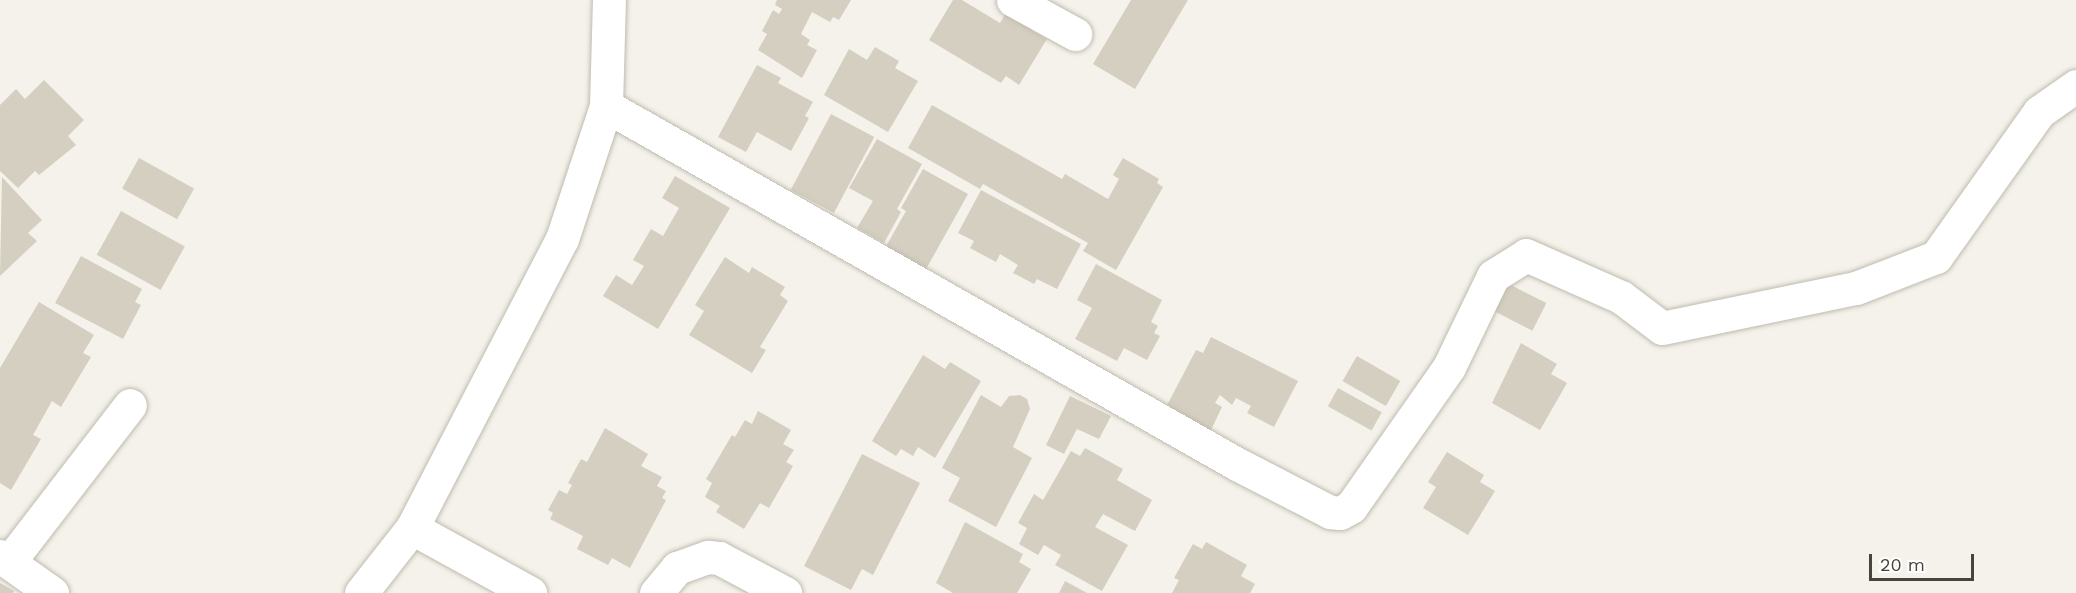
<!DOCTYPE html>
<style>
body{margin:0}
#map{position:relative;width:2076px;height:593px;overflow:hidden;background:#f4f2eb;font-family:"Work Sans",sans-serif}
div>[style]{position:absolute}
.building>*{inset:0;background:#d5cfc1;transform-origin:0 0}
.roads{filter:drop-shadow(0 0 2px #bfbbae) drop-shadow(0 0 2px #bfbbae)}
.minor>*{height:33px;margin:-16.5px;padding:0 16.5px;transform-origin:16.5px;border-radius:16.5px;background:#fff}
span{translate:-50% -50%;white-space:nowrap;text-align:center;line-height:1.15;-webkit-text-stroke:5px #fff;paint-order:stroke}
.scale{position:absolute;left:1869px;top:554px;width:105px;height:27px;box-sizing:border-box;border:3px solid #484439;border-top:0;padding-left:8px;font-size:18px;line-height:21px;white-space:nowrap;color:#484439;-webkit-text-stroke:4px #fff;paint-order:stroke}
</style>
<div id="map">
<div class="building">
<i style="clip-path:polygon(777px 0,851px 0,839px 20px,833px 17px,830px 22px,812px 12px,801px 34px,810px 40px,807px 45px,817px 50px,802px 78px,758px 50px,767px 34px,762px 31px,773px 10px,779px 14px,782px 9px,775px 5px)"></i>
<i style="clip-path:polygon(953px 0,962px 0,1000px 23px,1009px 8px,1035px 23px,1031px 30px,1047px 39px,1019px 85px,1006px 76px,1001px 83px,929px 40px)"></i>
<i style="clip-path:polygon(1131px 0,1188px 0,1135px 89px,1093px 64px)"></i>
<i style="clip-path:polygon(875px 47px,899px 61px,895px 68px,918px 81px,888px 132px,824px 95px,849px 49px,867px 60px)"></i>
<i style="clip-path:polygon(757px 65px,781px 78px,778px 83px,813px 102px,805px 116px,809px 118px,791px 151px,757px 132px,746px 152px,718px 137px)"></i>
<i style="clip-path:polygon(44px 80px,84px 120px,68px 136px,76px 145px,39px 175px,35px 171px,18px 188px,0 171px,0 105px,16px 89px,25px 99px)"></i>
<i style="clip-path:polygon(932px 105px,1062px 179px,1065px 174px,1108px 199px,1119px 179px,1113px 175px,1123px 158px,1159px 179px,1157px 183px,1163px 187px,1116px 270px,1083px 251px,1088px 243px,983px 184px,980px 189px,908px 148px)"></i>
<i style="left:831px;top:114px;width:49px;height:86px;rotate:28deg"></i>
<i style="clip-path:polygon(877px 139px,922px 164px,897px 209px,901px 212px,884px 243px,857px 228px,873px 201px,849px 188px)"></i>
<i style="left:139px;top:158px;width:63px;height:35px;rotate:29deg"></i>
<i style="clip-path:polygon(923px 169px,968px 194px,925px 271px,885px 248px,906px 211px,901px 208px)"></i>
<i style="clip-path:polygon(675px 176px,730px 208px,658px 329px,603px 296px,616px 275px,632px 285px,644px 266px,633px 260px,651px 229px,663px 236px,679px 208px,662px 198px)"></i>
<i style="clip-path:polygon(2px 177px,42px 220px,28px 233px,37px 241px,0 276px)"></i>
<i style="clip-path:polygon(981px 190px,1081px 244px,1057px 289px,1037px 279px,1034px 284px,1013px 273px,1018px 265px,1000px 254px,996px 262px,970px 248px,974px 241px,958px 233px)"></i>
<i style="left:121px;top:211px;width:73px;height:50px;rotate:29deg"></i>
<i style="clip-path:polygon(81px 256px,142px 289px,135px 302px,141px 305px,123px 339px,55px 303px)"></i>
<i style="clip-path:polygon(725px 257px,749px 273px,752px 267px,785px 287px,780px 295px,788px 301px,760px 347px,766px 350px,752px 373px,689px 335px,704px 311px,695px 305px)"></i>
<i style="clip-path:polygon(1096px 264px,1162px 300px,1151px 322px,1158px 326px,1154px 333px,1160px 336px,1147px 360px,1124px 348px,1117px 361px,1075px 339px,1092px 308px,1077px 300px)"></i>
<i style="left:1509px;top:284px;width:42px;height:31px;rotate:27deg"></i>
<i style="clip-path:polygon(39px 302px,94px 335px,83px 353px,91px 357px,61px 407px,52px 401px,33px 435px,41px 439px,11px 490px,0 483px,0 368px)"></i>
<i style="clip-path:polygon(1211px 337px,1298px 381px,1274px 427px,1247px 413px,1251px 406px,1236px 398px,1232px 405px,1220px 395px,1215px 403px,1222px 407px,1210px 432px,1165px 409px,1196px 350px,1203px 353px)"></i>
<i style="clip-path:polygon(1521px 343px,1557px 364px,1551px 374px,1567px 383px,1540px 430px,1492px 403px)"></i>
<i style="clip-path:polygon(923px 355px,945px 369px,950px 362px,981px 381px,935px 458px,918px 447px,913px 456px,901px 449px,896px 456px,872px 441px)"></i>
<i style="left:1357px;top:356px;width:50px;height:29px;rotate:30deg"></i>
<i style="left:1338px;top:388px;width:50px;height:21px;rotate:29deg"></i>
<i style="clip-path:polygon(981px 395px,1001px 407px,1009px 396px,1020px 395px,1027px 399px,1030px 409px,1013px 447px,1032px 458px,996px 527px,948px 501px,960px 478px,942px 468px)"></i>
<i style="clip-path:polygon(1070px 396px,1111px 416px,1099px 439px,1077px 429px,1064px 454px,1046px 445px)"></i>
<i style="clip-path:polygon(758px 411px,791px 430px,783px 444px,794px 450px,786px 462px,793px 466px,769px 508px,760px 503px,744px 529px,716px 512px,720px 506px,705px 497px,712px 483px,706px 479px,732px 435px,735px 437px,745px 420px,752px 424px)"></i>
<i style="clip-path:polygon(605px 428px,648px 454px,641px 466px,662px 477px,657px 486px,666px 491px,662px 498px,666px 500px,630px 568px,612px 558px,608px 565px,577px 549px,583px 536px,550px 519px,553px 513px,548px 510px,559px 490px,567px 494px,572px 485px,568px 483px,581px 459px,587px 462px)"></i>
<i style="clip-path:polygon(1085px 448px,1123px 469px,1117px 480px,1152px 500px,1135px 531px,1103px 514px,1095px 527px,1128px 545px,1102px 591px,1055px 565px,1061px 555px,1044px 545px,1038px 555px,1019px 544px,1027px 528px,1018px 523px,1034px 494px,1043px 500px,1071px 451px,1080px 456px)"></i>
<i style="clip-path:polygon(1447px 452px,1484px 475px,1480px 482px,1495px 491px,1468px 535px,1423px 508px,1436px 487px,1428px 482px)"></i>
<i style="clip-path:polygon(862px 454px,920px 483px,873px 575px,862px 569px,851px 590px,804px 566px)"></i>
<i style="clip-path:polygon(965px 522px,1023px 554px,1019px 562px,1031px 569px,1017px 593px,953px 593px,936px 583px)"></i>
<i style="clip-path:polygon(1206px 542px,1247px 565px,1241px 576px,1255px 584px,1250px 593px,1172px 593px,1179px 580px,1174px 578px,1193px 544px,1202px 549px)"></i>
<i style="clip-path:polygon(1065px 581px,1087px 593px,1059px 593px)"></i>
<i style="clip-path:polygon(0 583px,14px 591px,13px 593px,0 593px)"></i>
</div>
<div class="roads">
<div class="minor">
<i style="left:1013px;top:0;width:71px;rotate:28.7deg"></i>
<i style="left:606px;top:106px;width:725px;rotate:29.57deg"></i>
<i style="left:1237px;top:464px;width:105px;rotate:27.3deg"></i>
<i style="left:1330px;top:512px;width:10px;rotate:6deg"></i>
<i style="left:1340px;top:513px;width:13px;rotate:-29deg"></i>
<i style="left:1351px;top:507px;width:171px;rotate:-55deg"></i>
<i style="left:1449px;top:367px;width:101px;rotate:-64.2deg"></i>
<i style="left:1493px;top:276px;width:39px;rotate:-32deg"></i>
<i style="left:1526px;top:255px;width:104px;rotate:23.9deg"></i>
<i style="left:1621px;top:297px;width:51px;rotate:37.1deg"></i>
<i style="left:1662px;top:328px;width:198px;rotate:-11.7deg"></i>
<i style="left:1856px;top:288px;width:86px;rotate:-21.2deg"></i>
<i style="left:1936px;top:257px;width:178px;rotate:-54.6deg"></i>
<i style="left:2039px;top:112px;width:45px;rotate:-35.1deg"></i>
<i style="left:412px;top:528px;width:135px;rotate:28.8deg"></i>
<i style="left:0;top:556px;width:64px;rotate:35.4deg"></i>
<i style="left:9px;top:562px;width:198px;rotate:-52.4deg"></i>
<i style="left:361px;top:593px;width:83px;rotate:-51.9deg"></i>
<i style="left:412px;top:528px;width:326px;rotate:-62.6deg"></i>
<i style="left:562px;top:239px;width:140px;rotate:-71.7deg"></i>
<i style="left:606px;top:106px;width:106px;rotate:-88.4deg"></i>
<i style="left:656px;top:593px;width:33px;rotate:-50deg"></i>
<i style="left:677px;top:568px;width:33px;rotate:-20deg"></i>
<i style="left:708px;top:557px;width:11px;rotate:5deg"></i>
<i style="left:719px;top:558px;width:75px;rotate:27.9deg"></i>
</div>
</div>
<div class="scale">20 m</div>
</div>
